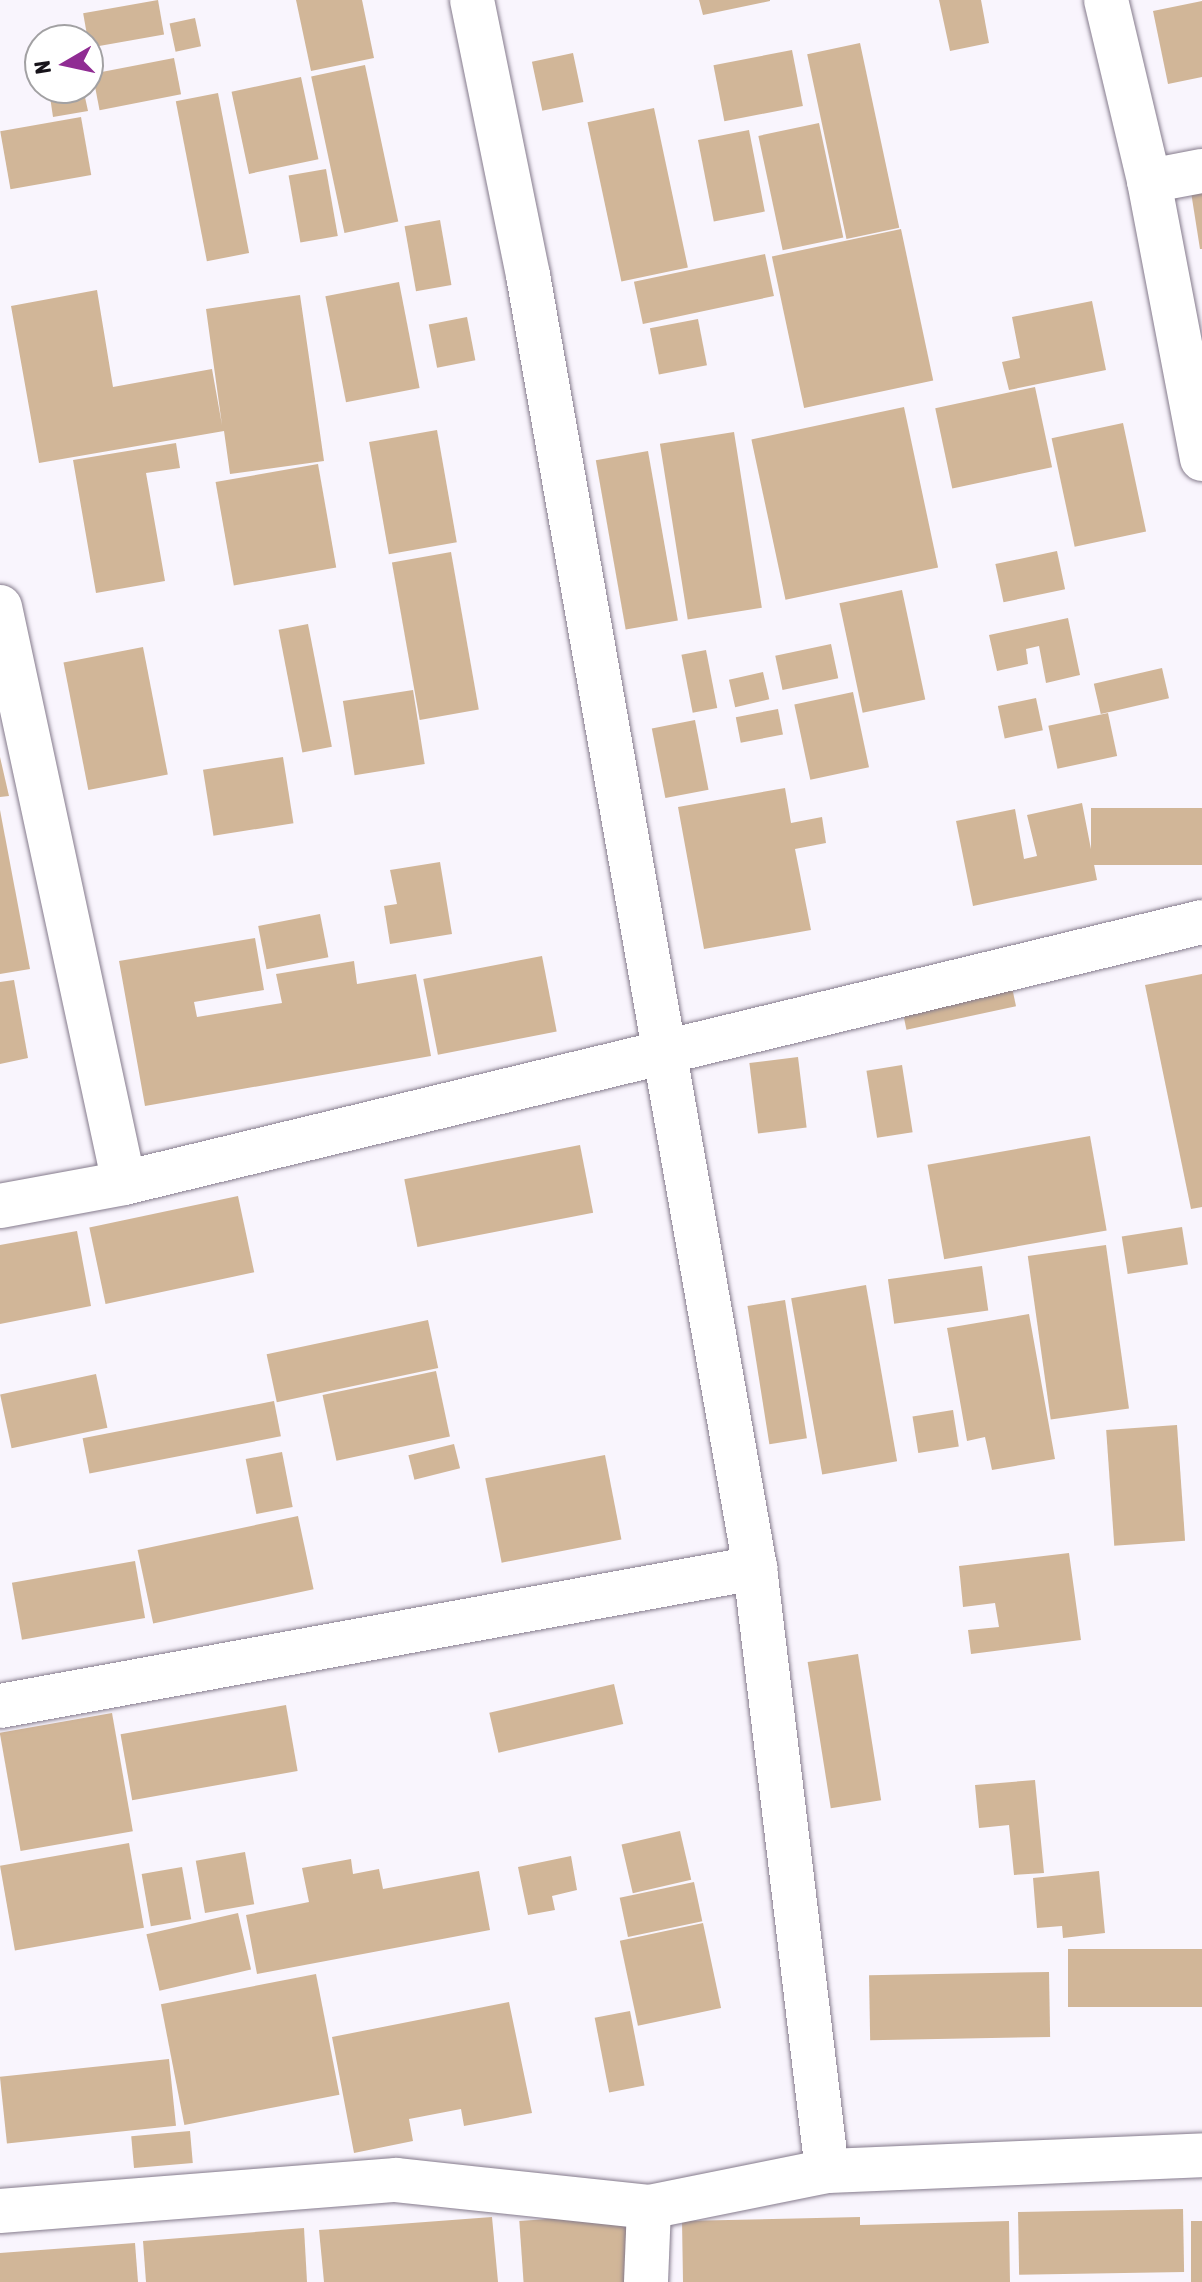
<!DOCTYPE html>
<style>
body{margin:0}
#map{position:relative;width:1202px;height:2282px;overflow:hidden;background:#f9f5fd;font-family:"Asap Condensed",sans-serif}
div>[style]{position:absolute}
.building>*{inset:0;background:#d1b698;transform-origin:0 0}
.roads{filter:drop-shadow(0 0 2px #857b8c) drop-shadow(0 0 2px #857b8c)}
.street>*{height:44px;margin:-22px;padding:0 22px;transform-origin:22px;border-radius:22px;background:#fff}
span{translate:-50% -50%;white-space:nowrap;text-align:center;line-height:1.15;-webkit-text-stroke:7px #fff;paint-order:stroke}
.north{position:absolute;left:24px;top:24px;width:80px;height:80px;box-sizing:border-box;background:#fff;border:2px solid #a2a1a3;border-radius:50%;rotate:261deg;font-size:22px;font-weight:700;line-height:32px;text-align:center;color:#17131a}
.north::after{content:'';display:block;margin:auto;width:28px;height:36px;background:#902c93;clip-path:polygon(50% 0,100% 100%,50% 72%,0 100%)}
</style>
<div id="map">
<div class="building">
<i style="left:158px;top:0;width:35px;height:76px;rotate:80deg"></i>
<i style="clip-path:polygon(296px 0,362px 0,374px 58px,311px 71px)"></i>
<i style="clip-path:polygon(699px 0,770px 0,770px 1px,703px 15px)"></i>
<i style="clip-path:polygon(939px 0,981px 0,989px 43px,950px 51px)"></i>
<i style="clip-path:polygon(1202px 1px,1202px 77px,1168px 84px,1153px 11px)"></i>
<i style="left:195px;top:18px;width:29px;height:26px;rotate:78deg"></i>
<i style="left:860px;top:43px;width:189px;height:54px;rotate:78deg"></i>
<i style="left:792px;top:50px;width:57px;height:80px;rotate:79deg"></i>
<i style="left:573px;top:53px;width:50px;height:42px;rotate:78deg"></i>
<i style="left:174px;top:58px;width:37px;height:83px;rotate:79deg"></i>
<i style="left:365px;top:65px;width:160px;height:55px;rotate:78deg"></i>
<i style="left:301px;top:77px;width:84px;height:71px;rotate:78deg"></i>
<i style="clip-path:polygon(83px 88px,88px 111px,53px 117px,49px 90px)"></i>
<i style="left:218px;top:93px;width:163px;height:43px;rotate:79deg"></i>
<i style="left:654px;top:108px;width:163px;height:68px;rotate:78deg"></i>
<i style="left:81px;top:117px;width:59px;height:82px;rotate:80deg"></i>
<i style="left:819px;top:123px;width:117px;height:62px;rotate:78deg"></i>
<i style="left:749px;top:130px;width:83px;height:52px;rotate:79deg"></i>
<i style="left:326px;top:169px;width:68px;height:38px;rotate:80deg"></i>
<i style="clip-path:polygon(1202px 190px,1202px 249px,1200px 249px,1191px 192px)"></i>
<i style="left:440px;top:220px;width:66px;height:36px;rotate:80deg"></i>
<i style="left:901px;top:229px;width:155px;height:132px;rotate:78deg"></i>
<i style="left:765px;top:254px;width:43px;height:134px;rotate:78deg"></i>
<i style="left:399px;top:282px;width:108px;height:75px;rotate:79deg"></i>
<i style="clip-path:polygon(97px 290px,113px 387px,212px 369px,222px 425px,206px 309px,300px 295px,324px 461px,230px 474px,224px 431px,39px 463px,11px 306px)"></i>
<i style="clip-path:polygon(1092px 301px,1106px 370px,1009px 390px,1002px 362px,1020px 358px,1012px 317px)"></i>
<i style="left:467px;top:317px;width:44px;height:39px;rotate:79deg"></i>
<i style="left:698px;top:319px;width:47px;height:49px;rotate:79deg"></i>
<i style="left:1035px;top:387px;width:82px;height:102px;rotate:78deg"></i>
<i style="left:904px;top:407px;width:164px;height:156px;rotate:78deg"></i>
<i style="left:1123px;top:423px;width:111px;height:73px;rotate:78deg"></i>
<i style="left:437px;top:430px;width:114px;height:69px;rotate:80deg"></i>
<i style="left:734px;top:432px;width:178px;height:75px;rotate:81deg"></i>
<i style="clip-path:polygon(176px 443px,180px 468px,146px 473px,165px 581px,96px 593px,73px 460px)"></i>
<i style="left:648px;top:451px;width:172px;height:53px;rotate:80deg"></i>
<i style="left:318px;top:464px;width:105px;height:104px;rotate:80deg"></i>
<i style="left:1057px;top:551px;width:39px;height:63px;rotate:78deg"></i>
<i style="left:451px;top:552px;width:160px;height:60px;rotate:80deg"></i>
<i style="left:902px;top:590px;width:112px;height:64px;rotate:78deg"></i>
<i style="clip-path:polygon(1068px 618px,1080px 675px,1046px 683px,1039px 646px,1026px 649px,1028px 664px,997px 671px,989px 635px)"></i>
<i style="left:308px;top:624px;width:125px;height:30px;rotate:79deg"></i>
<i style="left:831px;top:644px;width:35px;height:57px;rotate:78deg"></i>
<i style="left:143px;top:647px;width:130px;height:81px;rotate:79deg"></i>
<i style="left:706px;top:650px;width:59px;height:25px;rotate:79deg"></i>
<i style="left:1162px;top:668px;width:31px;height:70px;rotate:77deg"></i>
<i style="left:763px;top:672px;width:28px;height:35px;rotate:77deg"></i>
<i style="left:413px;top:690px;width:75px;height:71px;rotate:81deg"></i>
<i style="left:853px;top:692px;width:77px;height:60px;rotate:78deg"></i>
<i style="left:1036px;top:698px;width:33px;height:39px;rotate:78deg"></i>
<i style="left:778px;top:709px;width:26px;height:43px;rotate:79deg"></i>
<i style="left:1108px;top:713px;width:44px;height:61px;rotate:78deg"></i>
<i style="left:695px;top:720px;width:71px;height:44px;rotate:79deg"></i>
<i style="clip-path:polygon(0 757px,9px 796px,0 797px)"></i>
<i style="left:283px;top:757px;width:67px;height:81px;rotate:81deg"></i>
<i style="clip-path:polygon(785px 788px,791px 823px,822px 817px,826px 843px,795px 849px,811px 930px,704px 949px,678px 807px)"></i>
<i style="clip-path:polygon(1082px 803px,1097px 880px,973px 906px,956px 821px,1015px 809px,1024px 859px,1037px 856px,1027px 815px)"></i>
<i style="left:1202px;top:808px;width:57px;height:111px;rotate:90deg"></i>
<i style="clip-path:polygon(0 810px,30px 969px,0 974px)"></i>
<i style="clip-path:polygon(440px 862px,452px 934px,390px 944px,384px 906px,397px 904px,390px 870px)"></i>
<i style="left:320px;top:914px;width:44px;height:63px;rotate:79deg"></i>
<i style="clip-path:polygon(255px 938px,264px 990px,194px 1002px,197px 1017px,282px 1003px,276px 974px,354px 961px,357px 984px,416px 974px,431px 1056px,145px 1106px,119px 961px)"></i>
<i style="left:542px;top:956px;width:77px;height:121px;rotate:79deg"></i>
<i style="clip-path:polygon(1202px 974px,1202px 1207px,1191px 1209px,1145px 985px)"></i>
<i style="left:1010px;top:978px;width:29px;height:112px;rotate:78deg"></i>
<i style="clip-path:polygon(14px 980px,28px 1058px,0 1064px,0 982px)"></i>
<i style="left:798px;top:1057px;width:71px;height:49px;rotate:83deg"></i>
<i style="left:902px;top:1065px;width:68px;height:36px;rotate:81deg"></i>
<i style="left:1090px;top:1136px;width:96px;height:165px;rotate:80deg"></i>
<i style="left:580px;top:1145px;width:69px;height:179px;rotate:79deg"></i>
<i style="left:238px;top:1196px;width:78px;height:152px;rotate:78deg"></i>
<i style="left:1182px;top:1227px;width:38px;height:61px;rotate:81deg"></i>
<i style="clip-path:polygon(77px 1231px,91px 1306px,0 1324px,0 1245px)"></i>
<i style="left:1106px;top:1245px;width:165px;height:79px;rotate:82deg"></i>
<i style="left:982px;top:1266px;width:45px;height:95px;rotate:82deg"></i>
<i style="left:866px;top:1285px;width:179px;height:76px;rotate:80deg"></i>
<i style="left:785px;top:1300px;width:140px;height:38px;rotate:81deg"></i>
<i style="clip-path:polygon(1029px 1314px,1055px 1459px,992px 1470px,985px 1437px,967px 1441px,947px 1328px)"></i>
<i style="left:428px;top:1320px;width:49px;height:165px;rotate:78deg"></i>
<i style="left:436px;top:1371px;width:67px;height:116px;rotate:78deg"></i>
<i style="left:96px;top:1374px;width:55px;height:98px;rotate:78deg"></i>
<i style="left:274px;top:1401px;width:36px;height:195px;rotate:79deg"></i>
<i style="left:953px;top:1410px;width:37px;height:41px;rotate:81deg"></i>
<i style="left:1177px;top:1425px;width:116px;height:71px;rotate:86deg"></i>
<i style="left:454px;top:1444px;width:25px;height:47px;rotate:76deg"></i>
<i style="left:282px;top:1452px;width:56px;height:37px;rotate:79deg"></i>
<i style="left:605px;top:1455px;width:86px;height:122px;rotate:79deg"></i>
<i style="left:298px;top:1516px;width:75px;height:164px;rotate:78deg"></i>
<i style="clip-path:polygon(1069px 1553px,1081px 1640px,971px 1654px,968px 1630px,999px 1627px,995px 1603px,963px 1607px,959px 1566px)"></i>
<i style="left:135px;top:1561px;width:58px;height:125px;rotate:80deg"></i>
<i style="left:858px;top:1654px;width:148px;height:51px;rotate:81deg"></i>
<i style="left:614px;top:1684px;width:41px;height:128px;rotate:77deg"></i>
<i style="left:286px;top:1705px;width:67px;height:168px;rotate:80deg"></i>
<i style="left:112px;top:1713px;width:120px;height:114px;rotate:80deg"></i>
<i style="clip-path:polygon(1035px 1780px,1044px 1873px,1014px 1875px,1009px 1825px,979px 1828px,975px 1785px)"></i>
<i style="left:680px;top:1831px;width:50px;height:60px;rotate:77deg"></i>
<i style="left:129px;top:1843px;width:86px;height:131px;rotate:80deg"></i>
<i style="left:245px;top:1852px;width:53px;height:50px;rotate:80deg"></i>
<i style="clip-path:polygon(571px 1856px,577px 1890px,552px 1896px,555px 1910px,528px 1915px,518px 1867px)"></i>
<i style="clip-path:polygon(351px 1859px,353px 1874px,379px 1869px,383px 1889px,479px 1871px,490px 1930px,257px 1974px,246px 1915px,309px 1902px,302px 1868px)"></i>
<i style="left:182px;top:1867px;width:53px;height:41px;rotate:80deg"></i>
<i style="clip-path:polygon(1099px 1871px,1105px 1933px,1063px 1938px,1062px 1926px,1037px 1928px,1033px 1878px)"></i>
<i style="left:694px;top:1882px;width:40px;height:76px;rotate:78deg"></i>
<i style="left:238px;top:1913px;width:58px;height:94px;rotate:77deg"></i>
<i style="left:703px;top:1923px;width:87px;height:85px;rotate:78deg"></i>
<i style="left:1068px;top:1949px;width:134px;height:58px"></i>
<i style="left:1049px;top:1972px;width:65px;height:180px;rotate:89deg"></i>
<i style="left:316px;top:1974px;width:123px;height:158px;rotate:79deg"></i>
<i style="clip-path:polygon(509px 2002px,532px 2113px,464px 2126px,461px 2109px,409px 2119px,413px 2141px,354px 2153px,332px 2037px)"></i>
<i style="left:630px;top:2011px;width:76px;height:36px;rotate:79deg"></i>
<i style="left:169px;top:2059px;width:67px;height:170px;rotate:84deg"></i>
<i style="left:190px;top:2131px;width:32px;height:59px;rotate:85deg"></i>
<i style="left:1183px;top:2209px;width:63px;height:165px;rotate:89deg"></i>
<i style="left:633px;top:2213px;width:69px;height:114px;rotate:86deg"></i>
<i style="clip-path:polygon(492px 2217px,498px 2282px,324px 2282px,319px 2230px)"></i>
<i style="clip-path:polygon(860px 2217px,860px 2225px,1009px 2221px,1010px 2282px,683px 2282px,682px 2221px)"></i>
<i style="left:1191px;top:2221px;width:11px;height:61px"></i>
<i style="clip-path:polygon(304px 2228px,307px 2282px,146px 2282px,143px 2241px)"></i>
<i style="clip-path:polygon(135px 2243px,138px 2282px,0 2282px,0 2253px)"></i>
</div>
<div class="roads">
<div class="street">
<i style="left:472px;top:0;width:281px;rotate:78.5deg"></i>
<i style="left:528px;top:275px;width:1313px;rotate:80.04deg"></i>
<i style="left:755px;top:1568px;width:607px;rotate:83.19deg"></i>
<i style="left:1106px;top:0;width:186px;rotate:76.6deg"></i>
<i style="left:1149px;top:181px;width:283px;rotate:79.2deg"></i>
<i style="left:1149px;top:181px;width:54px;rotate:-10.7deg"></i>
<i style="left:0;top:607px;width:589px;rotate:77.85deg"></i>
<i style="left:0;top:1206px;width:126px;rotate:-10.5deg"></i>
<i style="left:124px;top:1183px;width:1109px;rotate:-13.61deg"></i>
<i style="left:0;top:1706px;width:768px;rotate:-10.36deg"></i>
<i style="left:0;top:2211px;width:397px;rotate:-4.5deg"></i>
<i style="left:396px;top:2180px;width:254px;rotate:6.1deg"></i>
<i style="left:649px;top:2207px;width:182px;rotate:-11.4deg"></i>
<i style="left:827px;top:2171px;width:375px;rotate:-2.4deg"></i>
<i style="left:646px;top:2282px;width:75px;rotate:-87.7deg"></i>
</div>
</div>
<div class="north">N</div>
</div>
